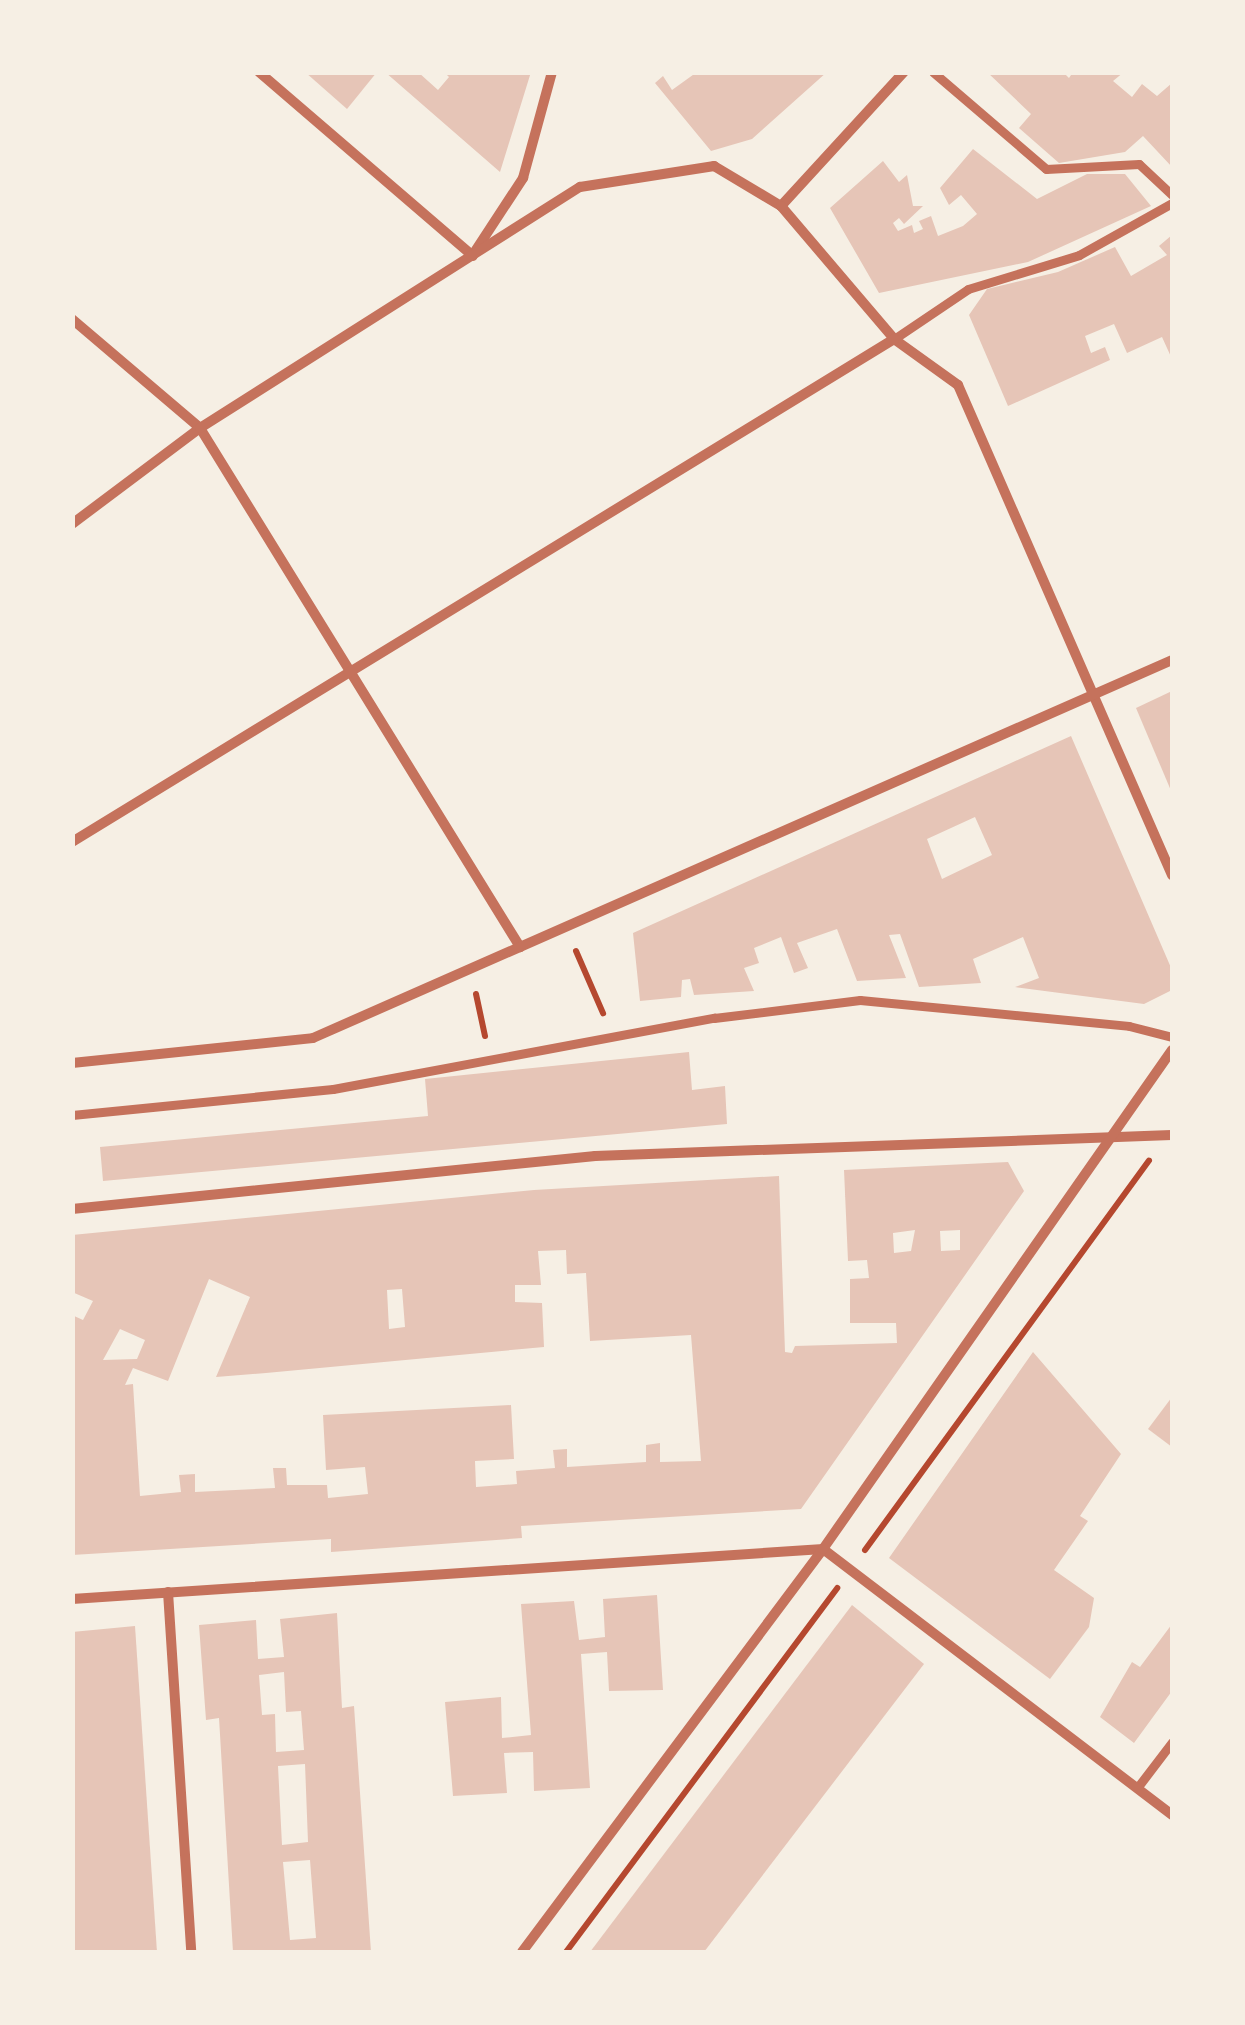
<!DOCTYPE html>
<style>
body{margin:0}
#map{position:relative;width:1245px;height:2025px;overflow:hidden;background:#f6efe4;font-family:"IBM Plex Sans",sans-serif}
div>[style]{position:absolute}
.building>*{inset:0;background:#e6c5b7}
.path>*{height:6px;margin:-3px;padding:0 3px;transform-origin:3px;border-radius:3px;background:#b5482f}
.pedestrian>*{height:9px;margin:-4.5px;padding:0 4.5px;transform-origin:4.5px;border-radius:4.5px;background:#c5725c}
.minor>*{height:10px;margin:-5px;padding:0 5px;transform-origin:5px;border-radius:5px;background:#c5725c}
span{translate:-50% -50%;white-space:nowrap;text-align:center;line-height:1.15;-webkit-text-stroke:10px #f6efe4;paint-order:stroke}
.frame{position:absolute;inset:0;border:75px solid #f6efe4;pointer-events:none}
</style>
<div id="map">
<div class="building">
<i style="clip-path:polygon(305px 72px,377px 72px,347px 109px)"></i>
<i style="clip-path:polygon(385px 72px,418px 72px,438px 90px,449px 77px,444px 72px,531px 72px,500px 172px)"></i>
<i style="clip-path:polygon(697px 72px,827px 72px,752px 139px,711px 151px,655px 83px,663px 76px,672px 90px)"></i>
<i style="clip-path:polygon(987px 72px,1063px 72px,1069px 78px,1073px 72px,1124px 72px,1113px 81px,1132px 97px,1142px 84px,1157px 96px,1172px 83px,1172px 167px,1143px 136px,1125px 152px,1059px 163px,1019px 128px,1031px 114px)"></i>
<i style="clip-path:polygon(973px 149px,1037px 199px,1087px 174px,1125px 174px,1151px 206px,1028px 262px,879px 293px,830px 208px,883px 161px,899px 182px,907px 175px,913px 206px,923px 206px,904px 224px,899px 218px,893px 223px,898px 231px,912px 225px,914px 233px,923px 229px,919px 221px,931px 216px,938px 236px,963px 226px,977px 214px,961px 195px,949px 205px,940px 188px)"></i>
<i style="clip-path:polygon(1172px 235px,1172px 359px,1162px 337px,1127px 353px,1114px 324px,1085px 336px,1091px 353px,1105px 347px,1110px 360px,1008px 406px,969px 315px,987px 289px,1058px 272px,1115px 247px,1131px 276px,1167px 255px,1159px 246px)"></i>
<i style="clip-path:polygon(1172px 691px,1172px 793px,1136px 708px)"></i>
<i style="clip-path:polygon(evenodd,1071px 736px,1172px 970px,1172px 990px,1144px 1004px,1015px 987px,1039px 978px,1023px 937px,973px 959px,981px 983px,919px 987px,900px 934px,889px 935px,906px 978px,857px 981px,837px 929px,797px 943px,808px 968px,794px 973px,781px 937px,754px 948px,759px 963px,744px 968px,754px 991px,694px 995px,690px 979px,682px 980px,681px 997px,640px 1001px,633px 933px,1071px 736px,975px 817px,992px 855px,942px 879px,927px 839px,975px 817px)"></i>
<i style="clip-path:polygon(689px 1052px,692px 1090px,725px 1086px,727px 1124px,103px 1181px,100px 1147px,428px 1116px,425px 1079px)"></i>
<i style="clip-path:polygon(evenodd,1008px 1162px,1024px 1191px,801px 1509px,521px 1526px,522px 1538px,331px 1552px,331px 1539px,72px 1555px,72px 1315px,83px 1320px,93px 1301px,72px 1292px,72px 1235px,534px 1190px,779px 1176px,785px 1352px,792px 1353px,795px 1346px,897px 1343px,896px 1323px,850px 1323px,850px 1279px,869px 1278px,867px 1260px,848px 1261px,844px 1170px,1008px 1162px,915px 1230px,911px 1251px,894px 1253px,893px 1233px,915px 1230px,1008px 1162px,960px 1230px,960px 1250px,941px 1251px,940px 1231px,960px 1230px,1008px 1162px,566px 1250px,567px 1274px,586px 1273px,590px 1341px,691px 1335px,701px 1461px,660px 1462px,660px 1443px,646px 1445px,646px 1462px,567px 1467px,567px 1449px,553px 1450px,555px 1468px,516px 1471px,517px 1484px,476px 1487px,475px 1461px,514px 1459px,511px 1405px,323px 1415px,326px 1470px,365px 1467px,368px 1494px,328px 1498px,327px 1485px,287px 1485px,286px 1468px,273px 1468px,275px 1488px,195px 1492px,195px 1474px,179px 1475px,181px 1492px,140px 1496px,133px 1384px,125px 1385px,133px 1368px,168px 1381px,209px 1279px,250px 1297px,216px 1377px,266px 1373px,544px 1347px,542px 1303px,515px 1302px,515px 1285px,541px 1285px,538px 1251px,566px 1250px,1008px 1162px,402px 1289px,405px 1327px,389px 1329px,387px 1290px,402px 1289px,1008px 1162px,120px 1329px,145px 1340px,137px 1359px,103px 1360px,120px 1329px)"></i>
<i style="clip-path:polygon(1033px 1352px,1121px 1454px,1080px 1516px,1088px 1521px,1054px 1570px,1094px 1598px,1089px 1627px,1050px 1679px,889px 1558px)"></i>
<i style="clip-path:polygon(1172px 1397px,1172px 1447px,1148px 1429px)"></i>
<i style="clip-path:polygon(657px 1595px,663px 1690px,609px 1691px,607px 1652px,581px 1654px,590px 1788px,534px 1791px,533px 1752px,504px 1753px,507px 1793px,453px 1796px,445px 1702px,501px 1697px,502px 1738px,531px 1735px,521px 1604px,574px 1601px,579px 1640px,605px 1637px,603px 1599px)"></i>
<i style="clip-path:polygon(852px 1605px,924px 1664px,704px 1952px,590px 1952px)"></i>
<i style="clip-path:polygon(evenodd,337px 1613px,342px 1708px,354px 1706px,371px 1952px,233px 1952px,219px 1718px,206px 1720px,199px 1625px,256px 1620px,258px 1659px,284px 1657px,280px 1619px,337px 1613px,284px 1672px,286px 1712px,301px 1711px,304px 1750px,276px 1752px,275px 1714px,262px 1715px,259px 1675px,284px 1672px,337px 1613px,305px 1764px,308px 1842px,282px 1845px,278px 1766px,305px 1764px,337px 1613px,310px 1860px,316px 1938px,290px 1940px,283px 1862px,310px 1860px)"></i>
<i style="clip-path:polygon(1172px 1624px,1172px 1691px,1134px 1743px,1100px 1717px,1132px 1662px,1140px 1667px)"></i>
<i style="clip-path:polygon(135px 1626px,157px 1952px,72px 1952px,72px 1632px)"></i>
</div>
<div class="path">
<i style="left:576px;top:951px;width:68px;rotate:66.5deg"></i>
<i style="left:476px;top:994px;width:43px;rotate:77.9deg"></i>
<i style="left:865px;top:1550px;width:482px;rotate:-53.9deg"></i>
<i style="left:566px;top:1952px;width:454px;rotate:-53.3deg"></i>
</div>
<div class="pedestrian">
<i style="left:933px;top:72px;width:149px;rotate:40.6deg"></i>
<i style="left:1046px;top:169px;width:93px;rotate:-3.1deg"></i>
<i style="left:1139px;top:164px;width:45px;rotate:43.2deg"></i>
<i style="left:894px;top:339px;width:89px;rotate:-34deg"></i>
<i style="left:968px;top:289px;width:116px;rotate:-17deg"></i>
<i style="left:1079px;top:255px;width:107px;rotate:-29.2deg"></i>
<i style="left:72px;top:1115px;width:262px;rotate:-5.7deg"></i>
<i style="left:333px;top:1089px;width:388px;rotate:-10.6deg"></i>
<i style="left:714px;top:1018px;width:147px;rotate:-7deg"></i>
<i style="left:860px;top:1000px;width:270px;rotate:5.5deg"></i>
<i style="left:1129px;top:1026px;width:44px;rotate:14.3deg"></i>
<i style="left:1137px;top:1788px;width:58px;rotate:-52.7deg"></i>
</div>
<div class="minor">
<i style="left:259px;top:72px;width:282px;rotate:40.7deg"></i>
<i style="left:781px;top:206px;width:182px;rotate:-47.5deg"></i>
<i style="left:474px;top:253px;width:90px;rotate:-56.8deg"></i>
<i style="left:523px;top:178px;width:110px;rotate:-74.7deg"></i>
<i style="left:72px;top:319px;width:168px;rotate:40.4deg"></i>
<i style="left:200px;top:428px;width:610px;rotate:58.34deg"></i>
<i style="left:72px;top:524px;width:160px;rotate:-36.9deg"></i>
<i style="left:200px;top:428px;width:450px;rotate:-32.4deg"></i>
<i style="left:580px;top:187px;width:136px;rotate:-8.9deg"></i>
<i style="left:714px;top:166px;width:78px;rotate:30.8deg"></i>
<i style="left:781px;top:206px;width:175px;rotate:49.6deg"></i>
<i style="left:894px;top:339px;width:79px;rotate:35.7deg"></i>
<i style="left:958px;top:385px;width:535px;rotate:66.41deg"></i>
<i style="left:72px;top:842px;width:964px;rotate:-31.46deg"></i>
<i style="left:72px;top:1063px;width:242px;rotate:-5.9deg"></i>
<i style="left:313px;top:1038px;width:938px;rotate:-23.75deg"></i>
<i style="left:72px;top:1209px;width:526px;rotate:-5.79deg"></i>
<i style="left:595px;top:1156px;width:577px;rotate:-2.08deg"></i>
<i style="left:168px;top:1592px;width:361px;rotate:86.3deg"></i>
<i style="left:72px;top:1599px;width:753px;rotate:-3.81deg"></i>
<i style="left:823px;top:1549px;width:439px;rotate:37.3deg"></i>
<i style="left:522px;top:1952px;width:503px;rotate:-53.24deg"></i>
<i style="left:823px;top:1549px;width:609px;rotate:-55.03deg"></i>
</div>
<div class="frame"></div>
</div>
